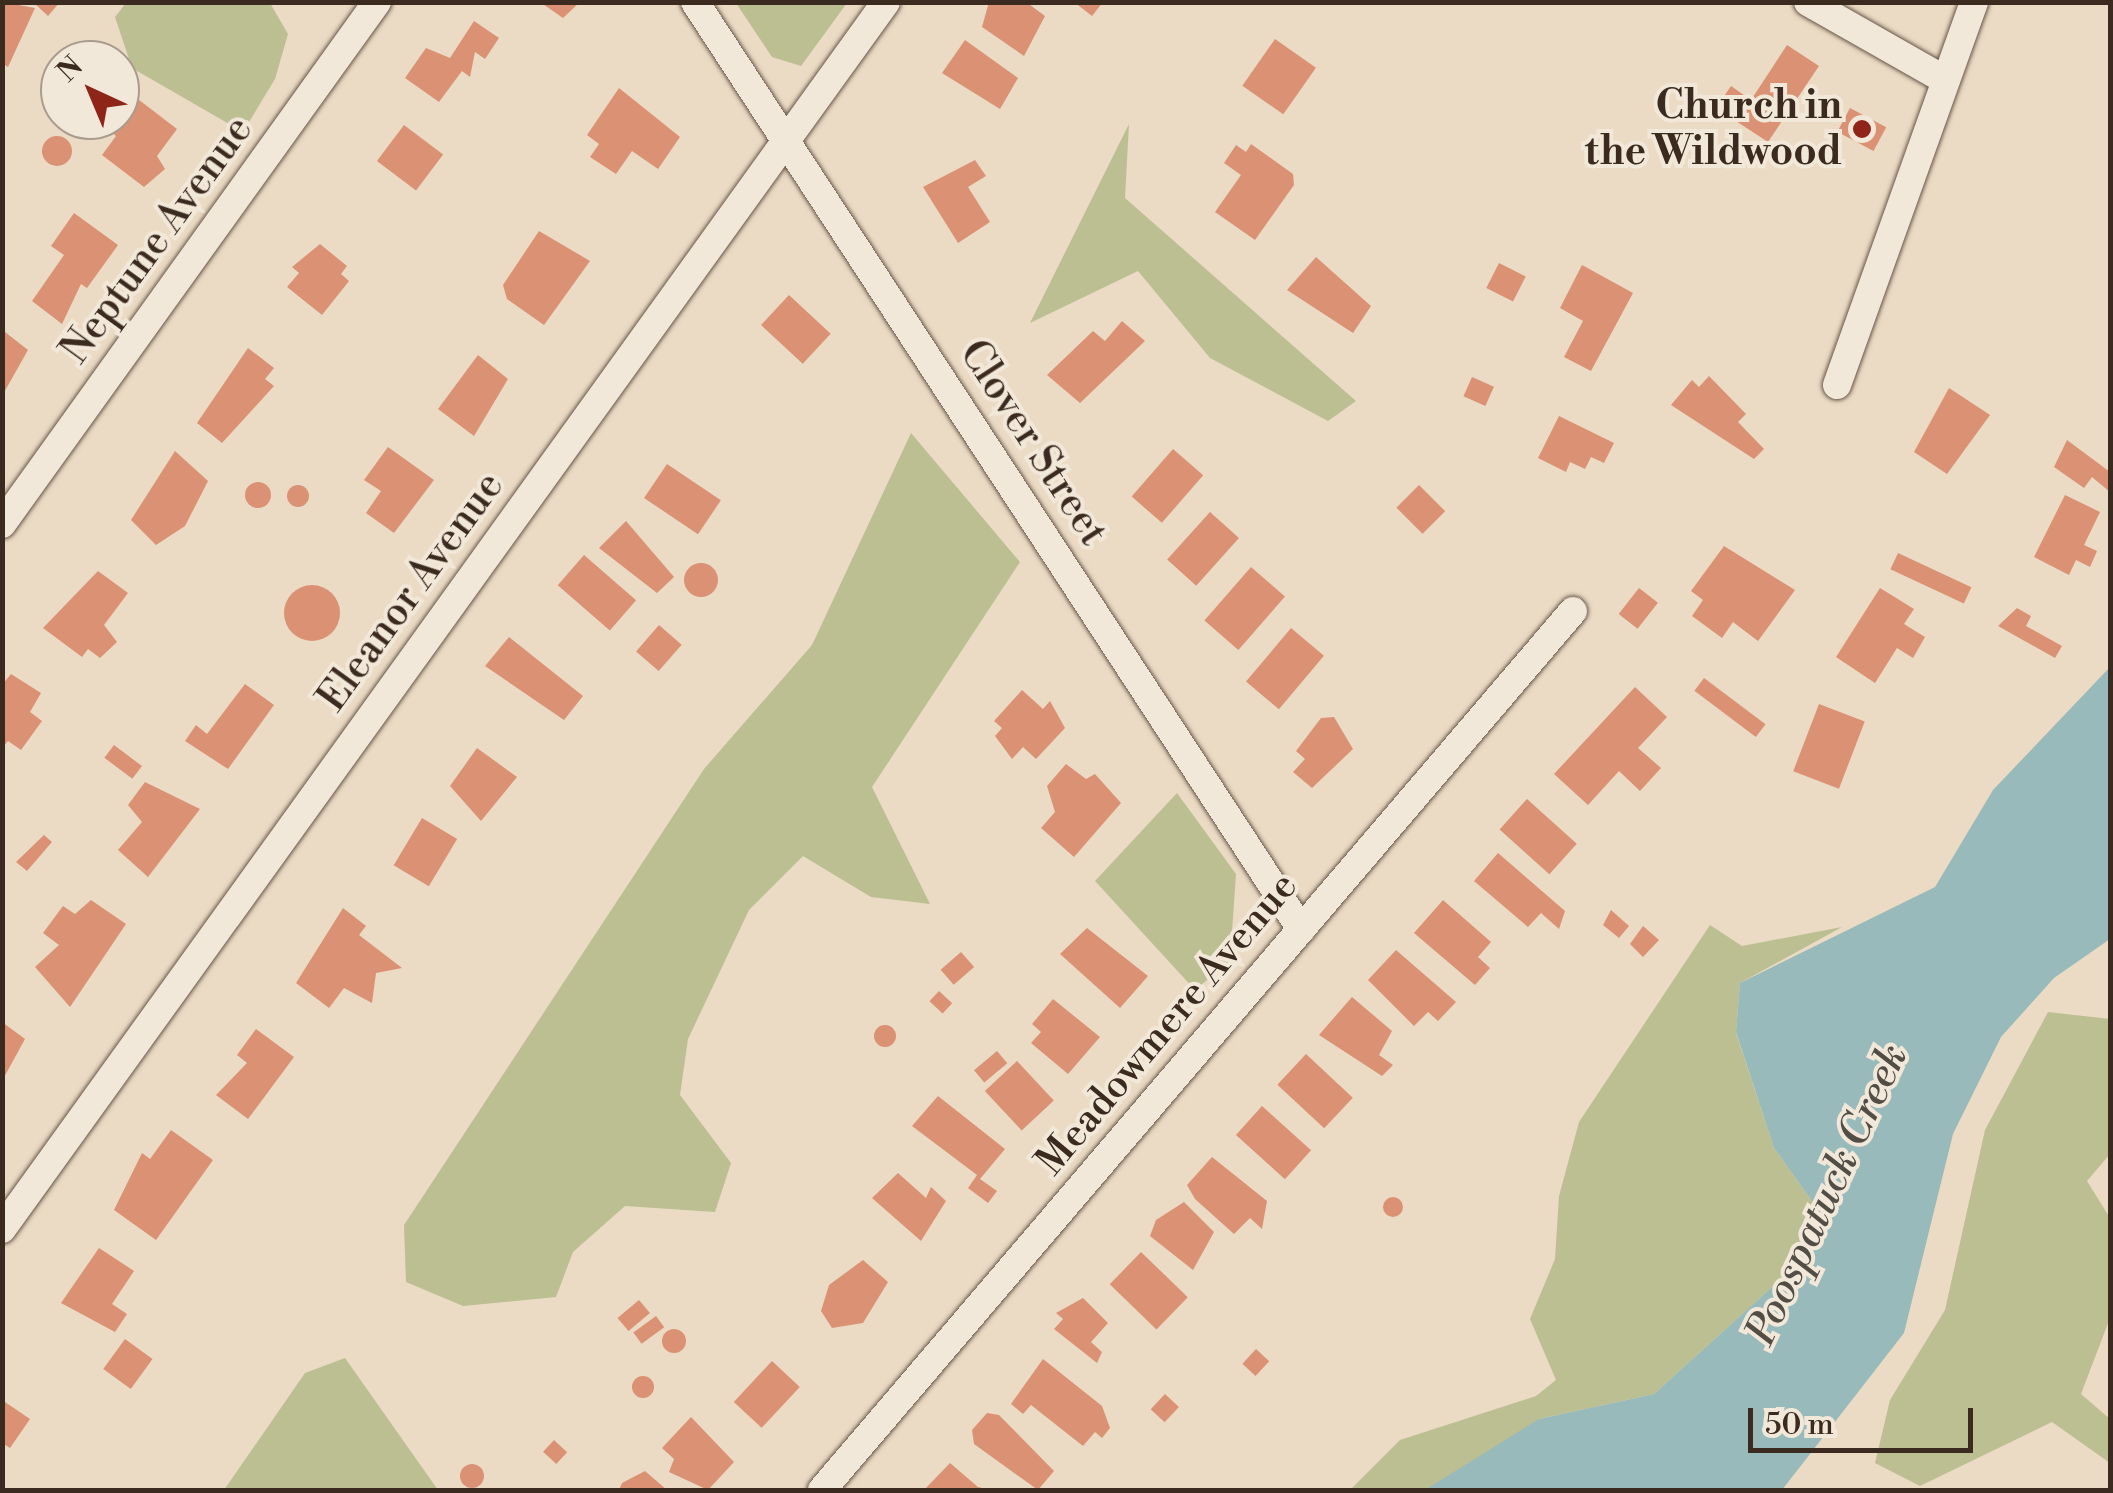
<!DOCTYPE html>
<style>
body{margin:0}
#map{position:relative;width:2113px;height:1493px;overflow:hidden;background:#ebdbc4;font-family:"Libre Bodoni",serif}
div>[style]{position:absolute}
.green>*{inset:0;background:#bbbf92}
.water>*{inset:0;background:#99baba}
.building>*{inset:0;background:#da9174;transform-origin:0 0}
.round{border-radius:50%}
.roads{filter:drop-shadow(0 0 2px #675648) drop-shadow(0 0 2px #675648)}
.minor>*{height:28px;margin:-14px;padding:0 14px;transform-origin:14px;border-radius:14px;background:#f2e8d9}
.dots>*{width:28px;height:28px;translate:-50% -50%;box-sizing:border-box;border:5px solid #f2e8d9;border-radius:50%}
span{translate:-50% -50%;white-space:nowrap;text-align:center;line-height:1.15;-webkit-text-stroke:8px #f2e8d9;paint-order:stroke}
.poi-label{font-size:40px;color:#3b2a1f;font-weight:700}
.right{translate:-100% -50%;text-align:right}
.street-label{font-size:40px;color:#3b2a1f}
.water-label{font-size:42px;color:#524e46;font-style:italic}
.frame{position:absolute;inset:0;border:5px solid #3b2a1f;pointer-events:none}
.north{position:absolute;left:40px;top:40px;width:100px;height:100px;box-sizing:border-box;background:#f2e8d9;border:2px solid #a99c8f;border-radius:50%;rotate:316deg;font-size:28px;font-weight:700;line-height:40px;text-align:center;color:#3b2a1f}
.north::after{content:'';display:block;margin:auto;width:35px;height:45px;background:#8f2418;clip-path:polygon(50% 0,100% 100%,50% 72%,0 100%)}
.scale{position:absolute;left:1748px;top:1408px;width:225px;height:45px;box-sizing:border-box;border:5px solid #3b2a1f;border-top:0;padding-left:12px;font-size:30px;line-height:35px;white-space:nowrap;color:#3b2a1f;-webkit-text-stroke:8px #f2e8d9;paint-order:stroke}
</style>
<div id="map">
<div class="green">
<i style="clip-path:polygon(126px 3px,270px 3px,288px 34px,275px 79px,243px 132px,132px 68px,115px 17px)"></i>
<i style="clip-path:polygon(736px 3px,847px 3px,801px 66px,772px 57px)"></i>
<i style="clip-path:polygon(1129px 124px,1125px 198px,1356px 401px,1328px 421px,1210px 358px,1138px 271px,1030px 323px)"></i>
<i style="clip-path:polygon(911px 433px,1020px 562px,872px 787px,930px 904px,871px 897px,803px 856px,749px 910px,688px 1039px,680px 1095px,731px 1163px,715px 1212px,625px 1206px,573px 1252px,556px 1297px,463px 1306px,406px 1282px,404px 1225px,704px 769px,812px 645px)"></i>
<i style="clip-path:polygon(1177px 793px,1236px 874px,1230px 961px,1195px 990px,1095px 881px)"></i>
<i style="clip-path:polygon(1710px 925px,1742px 946px,1842px 927px,1740px 983px,1736px 1033px,1774px 1148px,1817px 1208px,1783px 1277px,1654px 1394px,1539px 1419px,1455px 1490px,1350px 1490px,1400px 1440px,1536px 1396px,1556px 1380px,1530px 1319px,1555px 1259px,1559px 1196px,1579px 1122px)"></i>
<i style="clip-path:polygon(2048px 1012px,2110px 1019px,2110px 1154px,2087px 1181px,2110px 1218px,2110px 1318px,2081px 1394px,2110px 1419px,2110px 1463px,2052px 1422px,1920px 1486px,1875px 1463px,1890px 1400px,1945px 1310px,1985px 1130px)"></i>
<i style="clip-path:polygon(345px 1358px,438px 1490px,224px 1490px,305px 1373px)"></i>
</div>
<div class="water">
<i style="clip-path:polygon(2110px 667px,2110px 939px,2054px 978px,2001px 1037px,1953px 1134px,1904px 1333px,1782px 1490px,1425px 1490px,1539px 1419px,1654px 1394px,1783px 1277px,1817px 1208px,1774px 1148px,1736px 1032px,1740px 983px,1935px 887px,1993px 790px)"></i>
</div>
<div class="building">
<i style="clip-path:polygon(2px 2px,35px 8px,8px 67px,2px 63px)"></i>
<i style="clip-path:polygon(33px 2px,60px 2px,48px 16px)"></i>
<i style="clip-path:polygon(540px 2px,580px 2px,563px 18px)"></i>
<i style="clip-path:polygon(989px 2px,1026px 2px,1045px 16px,1024px 56px,982px 27px)"></i>
<i style="clip-path:polygon(1074px 2px,1103px 2px,1092px 16px)"></i>
<i style="clip-path:polygon(474px 21px,499px 38px,485px 59px,475px 52px,470px 77px,462px 71px,439px 102px,405px 78px,426px 48px,450px 58px)"></i>
<i style="left:1275px;top:39px;width:50px;height:57px;rotate:35deg"></i>
<i style="clip-path:polygon(965px 40px,1018px 78px,1000px 109px,942px 73px)"></i>
<i style="clip-path:polygon(1787px 45px,1819px 66px,1768px 142px,1716px 108px,1731px 86px,1751px 100px)"></i>
<i style="clip-path:polygon(106px 46px,117px 56px,114px 60px,96px 56px)"></i>
<i style="clip-path:polygon(619px 88px,680px 137px,658px 169px,632px 151px,616px 174px,590px 157px,599px 144px,587px 135px)"></i>
<i style="clip-path:polygon(130px 93px,177px 129px,157px 156px,165px 169px,144px 187px,102px 155px,116px 136px,104px 126px,120px 113px,128px 119px,120px 106px)"></i>
<i style="left:1850px;top:108px;width:41px;height:27px;rotate:28deg"></i>
<i style="left:404px;top:125px;width:49px;height:45px;rotate:37deg"></i>
<i class="round" style="left:42px;top:136px;width:30px;height:30px"></i>
<i style="clip-path:polygon(1251px 144px,1293px 174px,1294px 185px,1255px 240px,1215px 212px,1241px 175px,1224px 163px,1236px 145px,1246px 152px)"></i>
<i style="clip-path:polygon(975px 160px,986px 176px,968px 187px,990px 222px,958px 243px,923px 187px)"></i>
<i style="clip-path:polygon(74px 213px,118px 245px,87px 288px,81px 284px,62px 324px,32px 301px,64px 255px,51px 246px)"></i>
<i style="clip-path:polygon(539px 231px,590px 261px,544px 325px,507px 299px,503px 285px)"></i>
<i style="clip-path:polygon(320px 244px,347px 266px,341px 274px,349px 281px,322px 315px,287px 287px,299px 273px,292px 267px)"></i>
<i style="clip-path:polygon(1316px 257px,1371px 306px,1353px 333px,1287px 290px)"></i>
<i style="left:1499px;top:263px;width:30px;height:28px;rotate:27deg"></i>
<i style="clip-path:polygon(1582px 265px,1633px 293px,1591px 371px,1564px 357px,1583px 321px,1560px 308px)"></i>
<i style="left:789px;top:295px;width:57px;height:41px;rotate:43deg"></i>
<i style="clip-path:polygon(1122px 321px,1145px 341px,1080px 403px,1047px 375px,1093px 331px,1105px 341px)"></i>
<i style="clip-path:polygon(5px 332px,28px 350px,2px 396px,2px 335px)"></i>
<i style="clip-path:polygon(248px 348px,274px 368px,265px 379px,274px 386px,222px 443px,197px 423px)"></i>
<i style="clip-path:polygon(478px 355px,508px 379px,474px 436px,438px 409px)"></i>
<i style="clip-path:polygon(1709px 376px,1746px 414px,1738px 422px,1764px 449px,1754px 459px,1671px 405px,1692px 380px,1699px 387px)"></i>
<i style="left:1472px;top:377px;width:24px;height:21px;rotate:24deg"></i>
<i style="clip-path:polygon(1949px 388px,1990px 415px,1947px 474px,1914px 452px)"></i>
<i style="clip-path:polygon(1559px 416px,1614px 443px,1604px 463px,1591px 457px,1585px 469px,1570px 462px,1566px 472px,1538px 458px)"></i>
<i style="clip-path:polygon(2067px 440px,2110px 472px,2110px 492px,2092px 477px,2084px 488px,2054px 467px)"></i>
<i style="clip-path:polygon(388px 447px,434px 480px,394px 533px,366px 513px,381px 491px,364px 480px)"></i>
<i style="left:1173px;top:449px;width:40px;height:63px;rotate:41deg"></i>
<i style="clip-path:polygon(175px 451px,208px 481px,185px 526px,156px 545px,131px 520px)"></i>
<i style="left:667px;top:464px;width:65px;height:41px;rotate:34deg"></i>
<i class="round" style="left:245px;top:482px;width:26px;height:26px"></i>
<i style="left:1419px;top:485px;width:37px;height:32px;rotate:45deg"></i>
<i class="round" style="left:287px;top:485px;width:22px;height:22px"></i>
<i style="clip-path:polygon(2065px 495px,2100px 512px,2084px 545px,2097px 551px,2090px 567px,2076px 560px,2069px 575px,2034px 557px)"></i>
<i style="left:1210px;top:512px;width:39px;height:64px;rotate:42deg"></i>
<i style="clip-path:polygon(626px 521px,674px 577px,657px 593px,599px 548px)"></i>
<i style="clip-path:polygon(1724px 546px,1795px 590px,1758px 641px,1733px 622px,1722px 638px,1692px 616px,1703px 600px,1691px 591px)"></i>
<i style="left:1898px;top:553px;width:81px;height:18px;rotate:25deg"></i>
<i style="left:584px;top:555px;width:69px;height:40px;rotate:41deg"></i>
<i class="round" style="left:684px;top:563px;width:34px;height:34px"></i>
<i style="left:1251px;top:567px;width:45px;height:71px;rotate:41deg"></i>
<i style="clip-path:polygon(98px 571px,128px 593px,104px 625px,117px 642px,100px 658px,88px 649px,82px 657px,43px 628px)"></i>
<i class="round" style="left:284px;top:585px;width:56px;height:56px"></i>
<i style="left:1639px;top:588px;width:24px;height:33px;rotate:38deg"></i>
<i style="clip-path:polygon(1880px 588px,1914px 609px,1904px 624px,1925px 637px,1913px 658px,1897px 648px,1875px 683px,1836px 657px)"></i>
<i style="clip-path:polygon(2017px 608px,2031px 616px,2026px 626px,2062px 646px,2055px 658px,1998px 626px)"></i>
<i style="left:659px;top:625px;width:30px;height:35px;rotate:41deg"></i>
<i style="left:1291px;top:628px;width:43px;height:70px;rotate:40deg"></i>
<i style="clip-path:polygon(509px 637px,583px 696px,564px 720px,485px 666px)"></i>
<i style="clip-path:polygon(11px 674px,41px 693px,30px 712px,42px 721px,21px 750px,8px 741px,2px 748px,2px 685px)"></i>
<i style="left:1704px;top:678px;width:77px;height:16px;rotate:37deg"></i>
<i style="clip-path:polygon(245px 684px,274px 705px,228px 769px,185px 741px,196px 725px,207px 734px)"></i>
<i style="clip-path:polygon(1635px 687px,1667px 717px,1638px 748px,1661px 768px,1640px 791px,1619px 771px,1588px 805px,1554px 774px)"></i>
<i style="clip-path:polygon(1022px 690px,1043px 709px,1050px 701px,1065px 728px,1036px 759px,1023px 747px,1012px 759px,995px 736px,1002px 728px,994px 721px)"></i>
<i style="left:1819px;top:704px;width:49px;height:72px;rotate:21deg"></i>
<i style="clip-path:polygon(1334px 717px,1353px 749px,1312px 788px,1293px 772px,1305px 759px,1296px 751px,1321px 718px)"></i>
<i style="left:114px;top:745px;width:35px;height:16px;rotate:37deg"></i>
<i style="clip-path:polygon(477px 748px,517px 777px,481px 821px,450px 786px)"></i>
<i style="clip-path:polygon(1066px 764px,1086px 779px,1095px 774px,1121px 803px,1074px 857px,1041px 828px,1055px 812px,1047px 786px)"></i>
<i style="clip-path:polygon(145px 782px,200px 809px,148px 877px,118px 850px,142px 822px,128px 805px)"></i>
<i style="left:1527px;top:799px;width:67px;height:41px;rotate:42deg"></i>
<i style="left:422px;top:818px;width:41px;height:55px;rotate:31deg"></i>
<i style="clip-path:polygon(44px 835px,52px 842px,27px 871px,16px 862px)"></i>
<i style="clip-path:polygon(1498px 853px,1565px 911px,1559px 929px,1541px 913px,1528px 927px,1474px 881px)"></i>
<i style="clip-path:polygon(91px 900px,126px 924px,70px 1007px,35px 967px,59px 945px,43px 933px,63px 906px,75px 914px)"></i>
<i style="clip-path:polygon(1443px 900px,1491px 942px,1478px 957px,1490px 968px,1475px 985px,1414px 933px)"></i>
<i style="clip-path:polygon(343px 908px,366px 926px,359px 935px,402px 968px,376px 973px,372px 1003px,344px 988px,329px 1008px,296px 983px)"></i>
<i style="clip-path:polygon(1611px 910px,1629px 926px,1619px 938px,1603px 925px)"></i>
<i style="clip-path:polygon(1643px 926px,1659px 940px,1643px 957px,1630px 944px)"></i>
<i style="clip-path:polygon(1087px 928px,1148px 976px,1120px 1008px,1060px 954px)"></i>
<i style="clip-path:polygon(1396px 950px,1456px 1002px,1438px 1021px,1428px 1012px,1414px 1026px,1368px 980px)"></i>
<i style="left:961px;top:952px;width:20px;height:27px;rotate:49deg"></i>
<i style="left:939px;top:991px;width:18px;height:14px;rotate:43deg"></i>
<i style="clip-path:polygon(1352px 997px,1392px 1031px,1379px 1055px,1393px 1065px,1382px 1076px,1319px 1035px)"></i>
<i style="clip-path:polygon(1053px 999px,1100px 1037px,1068px 1074px,1031px 1043px,1041px 1032px,1032px 1024px)"></i>
<i style="clip-path:polygon(2px 1022px,25px 1039px,2px 1081px)"></i>
<i class="round" style="left:874px;top:1025px;width:22px;height:22px"></i>
<i style="clip-path:polygon(256px 1029px,294px 1057px,248px 1119px,216px 1095px,247px 1063px,237px 1055px)"></i>
<i style="left:997px;top:1051px;width:16px;height:30px;rotate:50deg"></i>
<i style="left:1306px;top:1054px;width:64px;height:42px;rotate:43deg"></i>
<i style="left:1017px;top:1061px;width:54px;height:44px;rotate:47deg"></i>
<i style="clip-path:polygon(938px 1096px,1005px 1149px,980px 1179px,997px 1191px,988px 1203px,968px 1188px,977px 1175px,912px 1126px)"></i>
<i style="left:1262px;top:1106px;width:66px;height:39px;rotate:42deg"></i>
<i style="clip-path:polygon(171px 1130px,213px 1160px,156px 1240px,114px 1210px,142px 1153px,150px 1159px)"></i>
<i style="clip-path:polygon(1212px 1157px,1267px 1201px,1262px 1229px,1250px 1218px,1234px 1234px,1195px 1199px,1187px 1185px)"></i>
<i style="clip-path:polygon(898px 1173px,926px 1198px,931px 1187px,946px 1201px,921px 1241px,872px 1198px)"></i>
<i class="round" style="left:1383px;top:1197px;width:20px;height:20px"></i>
<i style="clip-path:polygon(1184px 1202px,1214px 1232px,1193px 1270px,1150px 1236px,1156px 1220px)"></i>
<i style="clip-path:polygon(99px 1248px,134px 1271px,112px 1304px,127px 1314px,115px 1332px,61px 1303px)"></i>
<i style="left:1141px;top:1252px;width:65px;height:45px;rotate:44deg"></i>
<i style="clip-path:polygon(863px 1260px,888px 1282px,863px 1323px,832px 1328px,821px 1311px,829px 1285px)"></i>
<i style="clip-path:polygon(1083px 1298px,1108px 1323px,1091px 1342px,1102px 1352px,1097px 1363px,1054px 1329px,1063px 1319px,1056px 1313px)"></i>
<i style="left:639px;top:1300px;width:17px;height:28px;rotate:50deg"></i>
<i style="left:656px;top:1316px;width:14px;height:28px;rotate:54deg"></i>
<i class="round" style="left:662px;top:1329px;width:24px;height:24px"></i>
<i style="left:125px;top:1339px;width:34px;height:37px;rotate:36deg"></i>
<i style="left:1256px;top:1349px;width:18px;height:20px;rotate:43deg"></i>
<i style="clip-path:polygon(1043px 1359px,1102px 1406px,1110px 1428px,1102px 1438px,1095px 1432px,1083px 1446px,1031px 1405px,1023px 1414px,1011px 1404px)"></i>
<i style="left:772px;top:1361px;width:38px;height:56px;rotate:43deg"></i>
<i class="round" style="left:632px;top:1376px;width:22px;height:22px"></i>
<i style="left:1165px;top:1394px;width:19px;height:21px;rotate:43deg"></i>
<i style="clip-path:polygon(2px 1400px,30px 1419px,10px 1448px,2px 1443px)"></i>
<i style="clip-path:polygon(987px 1413px,999px 1415px,1054px 1471px,1038px 1490px,974px 1444px,972px 1430px)"></i>
<i style="clip-path:polygon(691px 1417px,734px 1462px,708px 1490px,669px 1472px,674px 1459px,662px 1448px)"></i>
<i style="left:554px;top:1440px;width:18px;height:16px;rotate:43deg"></i>
<i style="clip-path:polygon(950px 1463px,978px 1487px,991px 1490px,924px 1490px)"></i>
<i class="round" style="left:460px;top:1464px;width:24px;height:24px"></i>
<i style="clip-path:polygon(645px 1471px,667px 1490px,619px 1490px,622px 1483px)"></i>
</div>
<div class="roads">
<div class="minor">
<i style="left:695px;top:2px;width:1108px;rotate:56.83deg"></i>
<i style="left:1808px;top:2px;width:152px;rotate:29.6deg"></i>
<i style="left:1837px;top:385px;width:407px;rotate:-70.3deg"></i>
<i style="left:2px;top:524px;width:643px;rotate:-54.31deg"></i>
<i style="left:2px;top:1229px;width:1512px;rotate:-54.23deg"></i>
<i style="left:822px;top:1490px;width:1156px;rotate:-49.49deg"></i>
</div>
</div>
<div class="dots">
<i style="left:1862px;top:129px;background:#8f2418"></i>
</div>
<div class="poi-label">
<span class="right" style="left:1842px;top:129px">Church in<br>the Wildwood</span>
</div>
<div class="street-label">
<span style="left:157px;top:240px;rotate:-54deg">Neptune Avenue</span>
<span style="left:1033px;top:443px;rotate:57deg">Clover Street</span>
<span style="left:411px;top:592px;rotate:-54deg">Eleanor Avenue</span>
<span style="left:1167px;top:1024px;rotate:-50deg">Meadowmere Avenue</span>
</div>
<div class="water-label">
<span style="left:1828px;top:1195px;rotate:-65deg">Poospatuck Creek</span>
</div>
<div class="frame"></div>
<div class="north">N</div>
<div class="scale">50 m</div>
</div>
